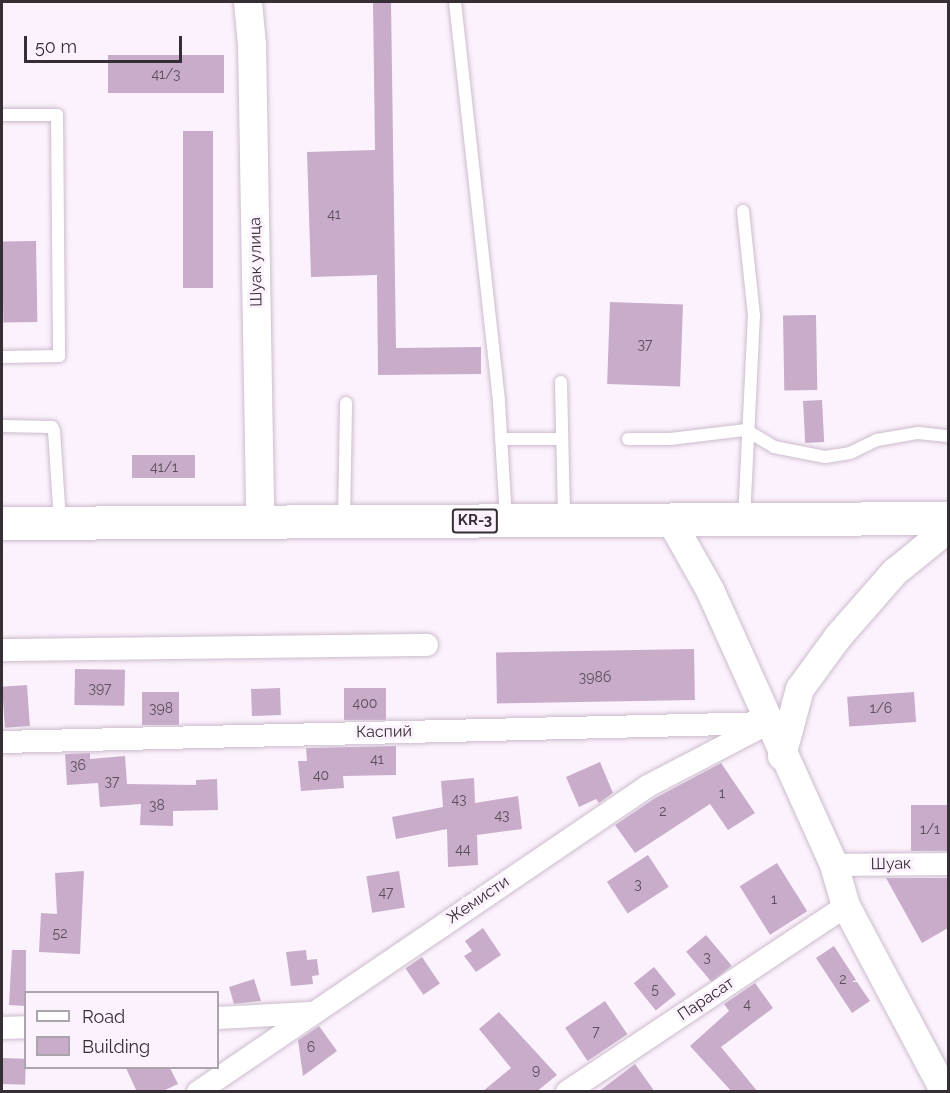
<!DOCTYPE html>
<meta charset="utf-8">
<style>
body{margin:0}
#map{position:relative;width:950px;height:1093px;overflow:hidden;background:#fcf2fd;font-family:Raleway,sans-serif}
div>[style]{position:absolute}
.building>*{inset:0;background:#c8acca;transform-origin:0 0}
.roads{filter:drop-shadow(0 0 2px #ccbccd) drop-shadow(0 0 2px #ccbccd)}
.service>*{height:12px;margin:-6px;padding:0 6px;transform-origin:6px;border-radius:6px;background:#fff}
.minor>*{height:22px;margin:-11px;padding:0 11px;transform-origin:11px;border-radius:11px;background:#fff}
.tertiary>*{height:28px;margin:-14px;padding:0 14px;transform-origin:14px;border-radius:14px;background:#fff}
.primary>*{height:33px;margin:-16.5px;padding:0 16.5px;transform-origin:16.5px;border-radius:16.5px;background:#fff}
span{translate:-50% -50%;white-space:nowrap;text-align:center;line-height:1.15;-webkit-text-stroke:6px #fcf2fd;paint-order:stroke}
.number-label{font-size:14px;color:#5a4e5a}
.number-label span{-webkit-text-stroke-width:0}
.shield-label span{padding:2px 4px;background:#fcf2fd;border:2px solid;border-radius:4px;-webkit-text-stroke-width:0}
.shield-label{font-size:15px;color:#352e35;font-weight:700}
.street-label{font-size:16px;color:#352e35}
.frame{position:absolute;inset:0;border:3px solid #352e35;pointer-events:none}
.legend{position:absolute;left:24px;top:991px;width:195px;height:78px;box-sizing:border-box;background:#fcf2fd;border:2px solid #aca4ad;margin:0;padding:8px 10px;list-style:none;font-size:18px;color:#352e35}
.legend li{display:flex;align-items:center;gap:12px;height:30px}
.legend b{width:30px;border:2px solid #aca4ad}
.scale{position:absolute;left:24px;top:36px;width:158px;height:27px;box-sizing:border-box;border:3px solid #352e35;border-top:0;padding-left:8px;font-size:18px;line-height:21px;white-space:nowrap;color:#352e35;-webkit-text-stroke:4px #fcf2fd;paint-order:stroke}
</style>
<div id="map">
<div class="building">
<i style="clip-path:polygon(373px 2px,391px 2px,396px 348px,481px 347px,481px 374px,378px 375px,377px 275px,311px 277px,307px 152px,375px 150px)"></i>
<i style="left:108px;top:55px;width:116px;height:38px"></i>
<i style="left:183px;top:131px;width:30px;height:157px"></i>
<i style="left:36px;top:241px;width:81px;height:34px;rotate:89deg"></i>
<i style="left:610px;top:302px;width:73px;height:82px;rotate:2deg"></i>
<i style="left:816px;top:315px;width:75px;height:33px;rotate:89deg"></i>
<i style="left:822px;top:400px;width:42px;height:19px;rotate:87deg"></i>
<i style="left:132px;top:455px;width:63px;height:23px"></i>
<i style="left:694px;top:649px;width:51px;height:198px;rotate:89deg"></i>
<i style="left:75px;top:669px;width:50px;height:36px;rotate:1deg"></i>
<i style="left:27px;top:685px;width:41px;height:25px;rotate:86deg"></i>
<i style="left:280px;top:688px;width:27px;height:29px;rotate:88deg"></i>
<i style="left:344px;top:688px;width:42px;height:32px"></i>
<i style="left:142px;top:692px;width:37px;height:33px"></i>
<i style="left:914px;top:692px;width:30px;height:67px;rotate:86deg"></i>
<i style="clip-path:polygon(396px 746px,396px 775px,343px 776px,344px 788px,301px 791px,298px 761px,307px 761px,306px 748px)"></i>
<i style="clip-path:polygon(90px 753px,90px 759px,125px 756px,127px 784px,196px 785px,196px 780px,217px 779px,218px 810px,173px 811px,173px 826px,140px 825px,141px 804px,100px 807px,98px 783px,67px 785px,65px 754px)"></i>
<i style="clip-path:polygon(600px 762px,613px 793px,599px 803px,596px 799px,579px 807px,566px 777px)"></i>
<i style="clip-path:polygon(721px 763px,755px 813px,728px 830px,710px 804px,635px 853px,615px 825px,655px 798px)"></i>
<i style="clip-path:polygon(474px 778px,475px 803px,518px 796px,522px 829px,477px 835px,478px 865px,448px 867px,447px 829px,396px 839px,392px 817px,443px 807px,441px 781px)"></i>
<i style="left:911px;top:805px;width:37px;height:46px"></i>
<i style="left:648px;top:855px;width:38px;height:49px;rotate:57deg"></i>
<i style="left:777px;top:863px;width:57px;height:44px;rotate:58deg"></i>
<i style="clip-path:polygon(84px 871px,80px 954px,39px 952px,41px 913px,57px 914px,55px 873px)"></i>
<i style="left:399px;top:871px;width:37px;height:33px;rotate:81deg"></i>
<i style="clip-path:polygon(948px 878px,948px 928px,922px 943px,886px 878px)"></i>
<i style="clip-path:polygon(483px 928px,501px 955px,476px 972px,464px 956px,472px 951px,465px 941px)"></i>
<i style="left:706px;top:935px;width:40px;height:26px;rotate:50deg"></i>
<i style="clip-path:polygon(834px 946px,856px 980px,852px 982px,857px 982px,870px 1001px,852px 1013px,816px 958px)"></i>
<i style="clip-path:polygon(12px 950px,26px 950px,26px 1006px,9px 1005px)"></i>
<i style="clip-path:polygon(306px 950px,307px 960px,317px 959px,319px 975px,312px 976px,313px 984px,291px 986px,286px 952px)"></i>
<i style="left:422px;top:957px;width:32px;height:20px;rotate:56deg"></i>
<i style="left:654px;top:967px;width:35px;height:26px;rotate:51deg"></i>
<i style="clip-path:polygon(254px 979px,261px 1001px,234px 1004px,229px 987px)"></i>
<i style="clip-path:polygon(755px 983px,773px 1008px,721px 1047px,758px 1092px,732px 1092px,690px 1046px,729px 1011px,724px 1004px)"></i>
<i style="left:605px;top:1001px;width:40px;height:48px;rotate:56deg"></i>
<i style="clip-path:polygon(499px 1012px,557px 1075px,536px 1092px,482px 1092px,511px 1068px,479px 1029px)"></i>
<i style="clip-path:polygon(319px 1026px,337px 1051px,303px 1076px,298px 1040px)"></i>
<i style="left:3px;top:1058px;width:23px;height:26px;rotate:2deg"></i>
<i style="clip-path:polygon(635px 1064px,655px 1092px,598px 1092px)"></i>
<i style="clip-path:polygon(126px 1068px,170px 1068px,178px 1084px,161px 1092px,137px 1092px)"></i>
</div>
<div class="roads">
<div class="service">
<i style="left:455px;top:2px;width:402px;rotate:83.7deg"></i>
<i style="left:499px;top:402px;width:118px;rotate:86.6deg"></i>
<i style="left:2px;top:115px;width:55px"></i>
<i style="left:57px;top:115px;width:241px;rotate:89.5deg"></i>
<i style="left:59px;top:356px;width:57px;rotate:179deg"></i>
<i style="left:743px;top:211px;width:105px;rotate:84deg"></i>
<i style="left:754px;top:315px;width:203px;rotate:92.8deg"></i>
<i style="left:561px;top:382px;width:137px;rotate:88.7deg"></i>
<i style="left:2px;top:426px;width:50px;rotate:1.1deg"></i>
<i style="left:52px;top:427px;width:4px;rotate:63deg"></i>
<i style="left:54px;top:431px;width:91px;rotate:86.2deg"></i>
<i style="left:501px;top:439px;width:61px"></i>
<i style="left:628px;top:439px;width:42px"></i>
<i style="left:670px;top:439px;width:77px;rotate:-6.8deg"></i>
<i style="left:746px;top:430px;width:33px;rotate:31deg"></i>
<i style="left:774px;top:447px;width:52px;rotate:11.1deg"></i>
<i style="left:825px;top:457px;width:25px;rotate:-9deg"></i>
<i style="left:850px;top:453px;width:30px;rotate:-26deg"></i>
<i style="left:877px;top:440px;width:42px;rotate:-9.7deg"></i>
<i style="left:918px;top:433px;width:30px;rotate:6deg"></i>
<i style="left:344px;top:521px;width:118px;rotate:-89deg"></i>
</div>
<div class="minor">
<i style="left:2px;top:650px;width:425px;rotate:-0.7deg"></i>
<i style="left:2px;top:742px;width:765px;rotate:-1.42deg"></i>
<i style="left:834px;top:865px;width:114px;rotate:-0.5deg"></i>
<i style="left:218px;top:1018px;width:92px;rotate:-3.1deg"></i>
<i style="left:2px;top:1028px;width:24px;rotate:-2deg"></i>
<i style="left:198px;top:1092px;width:544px;rotate:-34.22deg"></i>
<i style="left:648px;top:786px;width:130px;rotate:-27.6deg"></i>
<i style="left:567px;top:1092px;width:335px;rotate:-33.7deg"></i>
</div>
<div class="tertiary">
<i style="left:248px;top:2px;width:42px;rotate:84.6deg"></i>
<i style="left:252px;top:44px;width:480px;rotate:89deg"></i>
<i style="left:670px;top:519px;width:81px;rotate:60.6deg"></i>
<i style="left:710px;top:590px;width:302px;rotate:65.7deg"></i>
<i style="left:834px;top:865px;width:43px;rotate:73.7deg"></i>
<i style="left:846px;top:906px;width:211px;rotate:62deg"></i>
<i style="left:782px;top:756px;width:69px;rotate:-75deg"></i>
<i style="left:800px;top:689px;width:64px;rotate:-53.8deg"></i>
<i style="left:838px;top:637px;width:86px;rotate:-48.8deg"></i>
<i style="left:895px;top:572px;width:68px;rotate:-39.1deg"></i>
</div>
<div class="primary">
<i style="left:2px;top:523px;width:946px;rotate:-0.3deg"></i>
</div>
</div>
<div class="number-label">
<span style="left:166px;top:74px">41/3</span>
<span style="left:334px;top:214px">41</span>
<span style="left:645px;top:344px">37</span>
<span style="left:164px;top:467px">41/1</span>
<span style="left:595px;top:677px">398б</span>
<span style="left:100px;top:688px">397</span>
<span style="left:365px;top:703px">400</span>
<span style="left:161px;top:708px">398</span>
<span style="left:881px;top:708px">1/6</span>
<span style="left:377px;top:759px">41</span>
<span style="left:78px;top:765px">36</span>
<span style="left:321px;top:775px">40</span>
<span style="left:112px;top:781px">37</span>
<span style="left:722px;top:793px">1</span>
<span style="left:459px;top:799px">43</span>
<span style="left:157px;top:805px">38</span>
<span style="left:663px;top:811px">2</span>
<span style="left:502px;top:815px">43</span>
<span style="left:930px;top:829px">1/1</span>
<span style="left:463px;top:849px">44</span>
<span style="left:638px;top:884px">3</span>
<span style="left:386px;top:892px">47</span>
<span style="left:774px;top:899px">1</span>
<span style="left:60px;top:933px">52</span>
<span style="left:707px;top:957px">3</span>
<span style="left:843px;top:979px">2</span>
<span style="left:655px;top:989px">5</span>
<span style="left:747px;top:1004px">4</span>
<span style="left:596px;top:1031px">7</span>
<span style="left:311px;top:1047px">6</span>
<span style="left:536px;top:1070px">9</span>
</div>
<div class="shield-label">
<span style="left:475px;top:521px">KR-3</span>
</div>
<div class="street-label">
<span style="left:256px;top:262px;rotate:-91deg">Шуак улица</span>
<span style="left:384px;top:732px;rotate:-1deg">Каспий</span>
<span style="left:891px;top:864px;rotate:-1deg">Шуак</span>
<span style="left:478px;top:900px;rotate:-34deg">Жемисти</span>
<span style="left:706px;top:999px;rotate:-34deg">Парасат</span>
</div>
<div class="frame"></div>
<ul class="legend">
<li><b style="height:8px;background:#fff"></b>Road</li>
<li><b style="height:16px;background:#c8acca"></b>Building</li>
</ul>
<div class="scale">50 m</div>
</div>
